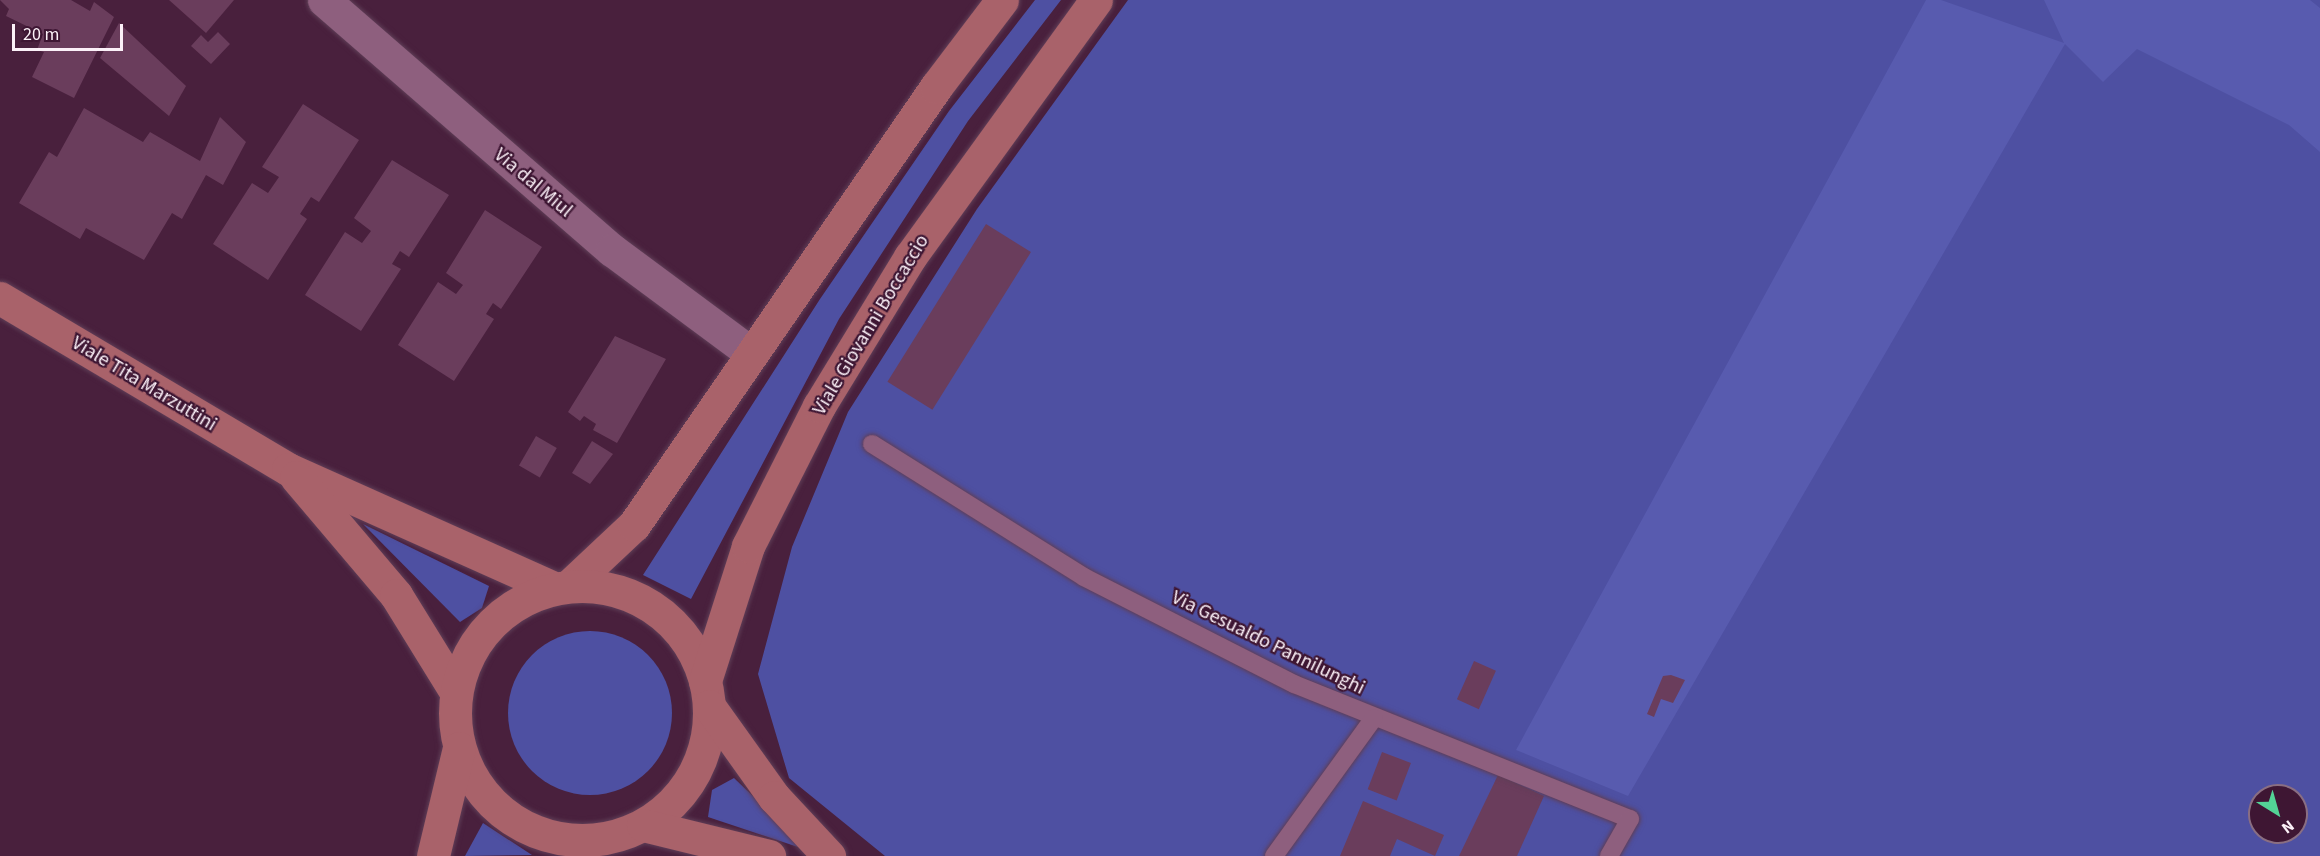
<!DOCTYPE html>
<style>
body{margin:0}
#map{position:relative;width:2320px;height:856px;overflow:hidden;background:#49203d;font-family:"Source Sans 3",sans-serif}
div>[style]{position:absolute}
.green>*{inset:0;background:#4e50a2}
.round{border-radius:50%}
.forest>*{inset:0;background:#585baf}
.building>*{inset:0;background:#6a3d5c;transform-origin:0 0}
.roads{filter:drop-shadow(0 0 2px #5f3e57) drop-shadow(0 0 2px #5f3e57)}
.lane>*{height:18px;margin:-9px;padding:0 9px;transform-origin:9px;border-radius:9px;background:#8e5f7e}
.street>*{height:33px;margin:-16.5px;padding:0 16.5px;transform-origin:16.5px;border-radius:16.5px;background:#8e5f7e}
.secondary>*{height:33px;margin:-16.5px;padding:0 16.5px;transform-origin:16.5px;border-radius:16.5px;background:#a9626a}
.secondary>.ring{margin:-16.5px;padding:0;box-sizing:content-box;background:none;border:33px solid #a9626a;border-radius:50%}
span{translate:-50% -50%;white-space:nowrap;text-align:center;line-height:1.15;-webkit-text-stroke:4.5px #3e1633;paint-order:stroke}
.street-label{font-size:20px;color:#fcf1f8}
.north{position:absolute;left:2248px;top:784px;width:60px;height:60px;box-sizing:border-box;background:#3e1633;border:2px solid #8a6e82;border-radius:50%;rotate:143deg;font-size:16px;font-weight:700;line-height:24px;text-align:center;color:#fcf1f8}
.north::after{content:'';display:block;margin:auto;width:21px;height:27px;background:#53d396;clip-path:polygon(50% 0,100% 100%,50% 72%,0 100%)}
.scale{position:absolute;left:12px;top:24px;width:111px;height:27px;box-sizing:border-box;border:3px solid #fcf1f8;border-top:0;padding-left:8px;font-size:18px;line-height:21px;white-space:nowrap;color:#fcf1f8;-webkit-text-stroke:4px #3e1633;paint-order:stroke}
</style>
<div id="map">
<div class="green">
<i style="clip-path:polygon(1035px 0,1061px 0,968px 121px,839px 319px,691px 599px,643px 575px,820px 299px,949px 111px)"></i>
<i style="clip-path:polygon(evenodd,1128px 0,2320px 0,2320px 856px,885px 856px,789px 778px,758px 674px,792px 547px,848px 412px,977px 209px,1128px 0,2260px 796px,2296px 796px,2296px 832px,2260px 832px,2260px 796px)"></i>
<i style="clip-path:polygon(363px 524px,489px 586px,482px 608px,460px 622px)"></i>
<i class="round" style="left:508px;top:631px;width:164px;height:164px"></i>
<i style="clip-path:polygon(734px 778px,810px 851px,708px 817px,712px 790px)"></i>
<i style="clip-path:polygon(483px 823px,532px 855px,465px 856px)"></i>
</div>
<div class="forest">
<i style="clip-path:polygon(1926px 0,1941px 0,2064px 43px,2044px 0,2310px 0,2320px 8px,2320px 152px,2289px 125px,2137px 49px,2103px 82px,2065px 44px,1628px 796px,1516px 750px)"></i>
</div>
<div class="building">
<i style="clip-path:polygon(0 0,71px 0,90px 11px,94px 2px,114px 17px,74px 98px,32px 77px,44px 52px,37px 50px,43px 34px,6px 16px,9px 9px)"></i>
<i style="clip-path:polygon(169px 0,234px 0,206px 33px)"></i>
<i style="clip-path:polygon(119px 23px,186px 86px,169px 116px,100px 58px)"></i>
<i style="clip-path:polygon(218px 32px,230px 44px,211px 64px,191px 46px,201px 35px,208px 42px)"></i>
<i style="clip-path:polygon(303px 104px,359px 140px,319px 202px,311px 197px,300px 214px,307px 219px,268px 280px,213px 244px,252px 183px,268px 193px,279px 177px,262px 167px)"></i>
<i style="clip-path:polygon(84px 108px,143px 142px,150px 132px,200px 161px,220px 117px,246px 142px,223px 185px,206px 175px,182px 219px,172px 213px,144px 260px,86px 228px,80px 239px,19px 203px,49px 152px,57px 157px)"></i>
<i style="clip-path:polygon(392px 160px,449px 195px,409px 257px,400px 251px,392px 264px,401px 269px,361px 331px,305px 295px,345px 232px,362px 243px,371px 231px,354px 218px)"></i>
<i style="clip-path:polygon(485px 210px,542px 247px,501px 309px,493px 303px,486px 314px,494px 319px,454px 381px,398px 345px,438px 282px,456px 294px,463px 285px,446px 273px)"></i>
<i style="left:986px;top:224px;width:53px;height:186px;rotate:32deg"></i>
<i style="clip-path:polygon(615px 336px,666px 359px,617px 443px,593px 430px,596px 424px,584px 416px,580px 421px,568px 412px)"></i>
<i style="left:536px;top:436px;width:24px;height:34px;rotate:30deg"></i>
<i style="clip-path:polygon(592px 441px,613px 454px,590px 484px,572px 473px)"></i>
<i style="left:1474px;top:661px;width:24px;height:42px;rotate:24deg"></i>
<i style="clip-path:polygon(1671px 675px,1685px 680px,1673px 703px,1661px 699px,1654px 717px,1647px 714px,1663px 676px)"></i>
<i style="left:1382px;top:752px;width:31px;height:40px;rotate:21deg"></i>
<i style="clip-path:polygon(1498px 775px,1544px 796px,1517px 856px,1459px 856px)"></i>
<i style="clip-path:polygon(1363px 801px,1444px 835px,1435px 856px,1397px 839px,1390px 856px,1340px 856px)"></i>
</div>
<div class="roads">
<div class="lane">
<i style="left:872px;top:444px;width:250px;rotate:32.1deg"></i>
<i style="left:1084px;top:577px;width:236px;rotate:27deg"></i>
<i style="left:1294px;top:684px;width:362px;rotate:21.9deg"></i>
<i style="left:1630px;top:819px;width:43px;rotate:119.6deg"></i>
<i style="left:1274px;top:856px;width:170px;rotate:-54.1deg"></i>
</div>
<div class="street">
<i style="left:324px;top:0;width:381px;rotate:41deg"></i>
<i style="left:612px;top:250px;width:174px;rotate:36.6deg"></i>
</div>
<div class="secondary">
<i style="left:0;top:298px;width:335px;rotate:30.7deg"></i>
<i style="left:288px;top:469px;width:289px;rotate:24.1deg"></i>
<i style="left:296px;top:477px;width:155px;rotate:49.7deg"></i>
<i style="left:396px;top:595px;width:114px;rotate:58.3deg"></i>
<i style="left:570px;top:585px;width:88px;rotate:-43.2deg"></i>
<i style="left:634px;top:525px;width:532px;rotate:-55.41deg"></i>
<i style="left:936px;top:87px;width:109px;rotate:-52.8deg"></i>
<i class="ring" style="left:455px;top:586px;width:221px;height:221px"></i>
<i style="left:705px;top:681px;width:142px;rotate:-72.3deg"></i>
<i style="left:748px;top:546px;width:157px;rotate:-63.1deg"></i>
<i style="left:819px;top:406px;width:175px;rotate:-58.6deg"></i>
<i style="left:910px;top:257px;width:317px;rotate:-54.1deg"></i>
<i style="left:709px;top:706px;width:112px;rotate:54.5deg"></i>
<i style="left:774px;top:797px;width:81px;rotate:47deg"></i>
<i style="left:643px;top:825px;width:130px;rotate:13.8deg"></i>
<i style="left:433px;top:856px;width:111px;rotate:-76.5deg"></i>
</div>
</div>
<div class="street-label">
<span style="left:533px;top:183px;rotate:40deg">Via dal Miul</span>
<span style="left:871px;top:325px;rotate:-59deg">Viale Giovanni Boccaccio</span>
<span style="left:144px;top:384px;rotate:31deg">Viale Tita Marzuttini</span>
<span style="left:1268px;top:643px;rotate:26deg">Via Gesualdo Pannilunghi</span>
</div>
<div class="north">N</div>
<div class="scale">20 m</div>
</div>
